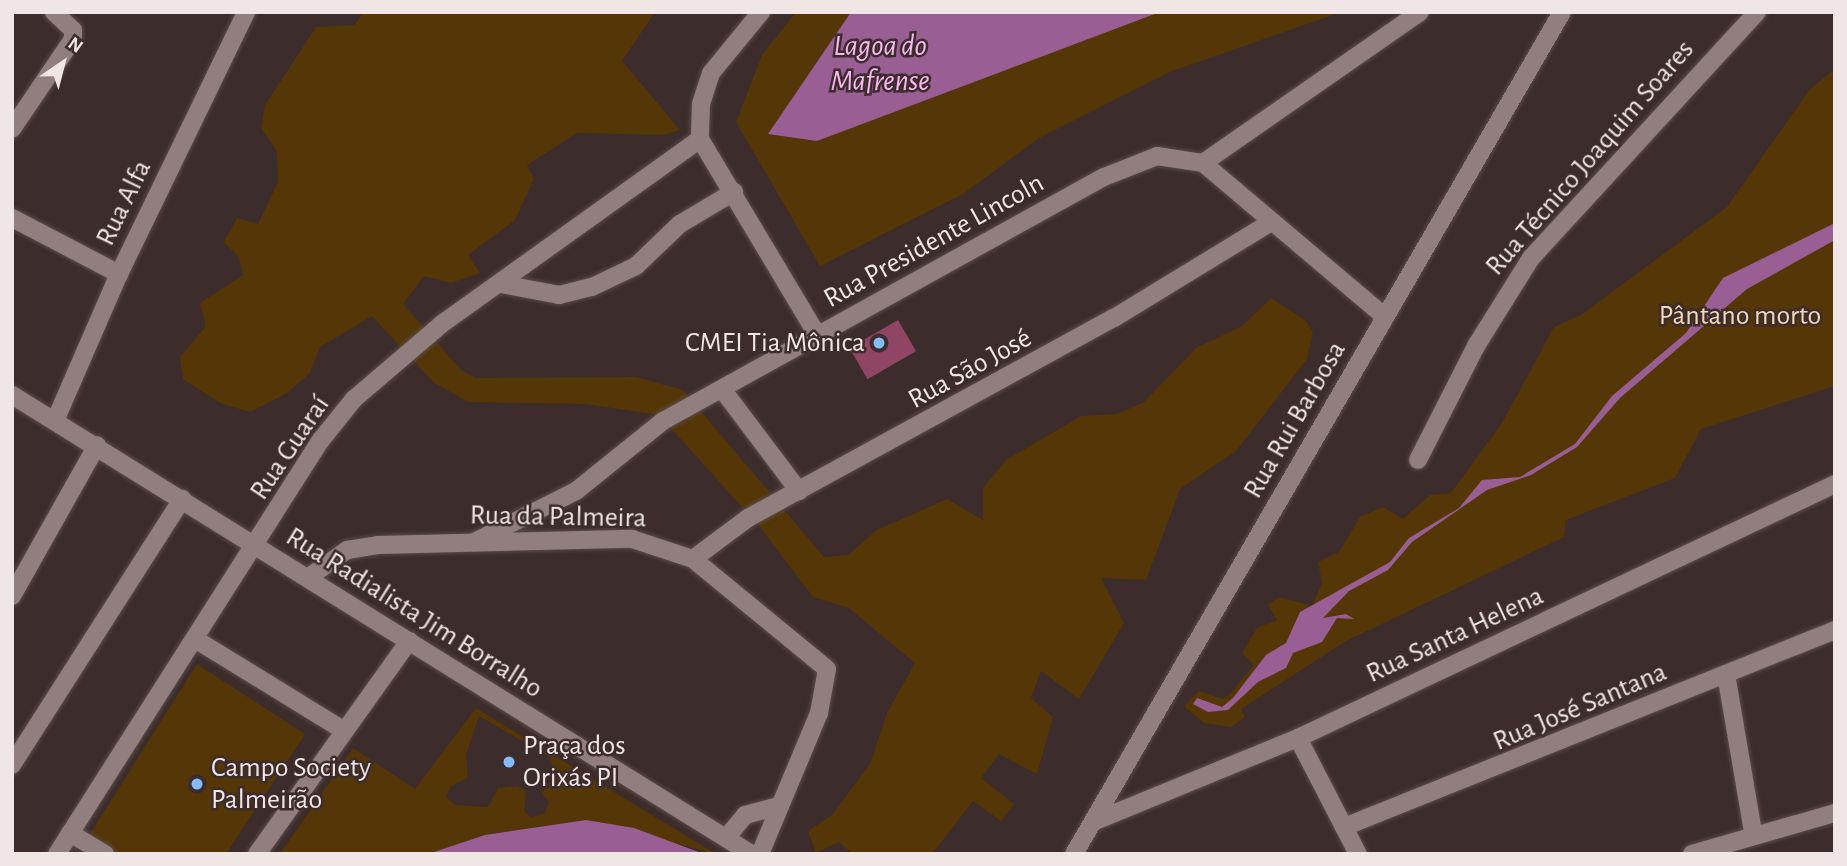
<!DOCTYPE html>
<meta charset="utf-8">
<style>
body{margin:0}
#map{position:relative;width:1847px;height:866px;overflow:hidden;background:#3c2c2c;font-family:"Alegreya Sans",sans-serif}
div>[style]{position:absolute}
.green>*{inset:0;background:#553606}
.water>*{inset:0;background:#995e94}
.building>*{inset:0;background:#904564;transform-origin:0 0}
.roads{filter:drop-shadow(0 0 2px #584b4a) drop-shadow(0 0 2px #584b4a)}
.minor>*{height:18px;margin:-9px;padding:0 9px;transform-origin:9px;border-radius:9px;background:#917e7e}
.dots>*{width:19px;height:19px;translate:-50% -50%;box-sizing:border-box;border:4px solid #3c2c2c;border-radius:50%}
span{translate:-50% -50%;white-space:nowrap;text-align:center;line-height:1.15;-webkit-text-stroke:5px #3c2c2c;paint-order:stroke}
.street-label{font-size:28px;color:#f0e6e5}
.park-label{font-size:28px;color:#f4d8b6}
.poi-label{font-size:28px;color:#f0e6e5}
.right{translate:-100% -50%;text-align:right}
.left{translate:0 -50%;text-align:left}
.water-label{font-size:30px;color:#f9b6f3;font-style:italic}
.frame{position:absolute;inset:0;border:14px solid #f0e6e5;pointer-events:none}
.north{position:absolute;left:28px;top:28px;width:70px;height:70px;-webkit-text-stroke:5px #3c2c2c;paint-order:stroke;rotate:35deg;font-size:19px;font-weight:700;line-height:28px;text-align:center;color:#f0e6e5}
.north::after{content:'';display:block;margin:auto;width:24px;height:32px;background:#f0e6e5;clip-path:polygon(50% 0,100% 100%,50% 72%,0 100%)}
</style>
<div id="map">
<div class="green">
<i style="clip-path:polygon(363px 12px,655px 12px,622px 61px,680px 130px,663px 135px,577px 133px,527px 165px,534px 179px,515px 220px,468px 255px,480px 273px,451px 283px,424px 276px,403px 304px,461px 370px,476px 378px,636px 377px,683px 390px,824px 557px,848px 555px,877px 530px,947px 499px,983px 520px,983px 488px,1006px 460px,1081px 416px,1117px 414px,1144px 402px,1196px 348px,1242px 326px,1271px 298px,1305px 320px,1313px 332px,1307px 359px,1236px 451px,1180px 489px,1146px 580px,1101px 578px,1124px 623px,1079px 699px,1041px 671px,1031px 698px,1053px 717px,1037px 774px,999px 754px,981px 778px,1014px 804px,1001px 821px,973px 801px,932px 854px,853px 854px,839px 842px,816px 853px,808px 831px,832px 815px,870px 764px,887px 713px,915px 663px,849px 608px,813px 597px,760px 527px,659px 415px,585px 404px,469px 402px,434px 383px,372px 316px,320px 347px,310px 373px,287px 393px,250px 412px,220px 403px,183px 379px,180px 357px,206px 326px,200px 303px,243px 275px,239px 257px,224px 242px,237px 218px,258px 224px,278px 182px,277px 151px,261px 128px,265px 105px,316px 27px,355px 25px)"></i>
<i style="clip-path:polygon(796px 12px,851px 12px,769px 133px,1160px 12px,1341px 12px,1170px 72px,1039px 138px,963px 194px,820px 266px,736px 122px,762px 55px)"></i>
<i style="clip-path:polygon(1835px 69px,1835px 386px,1701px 429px,1675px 478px,1566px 520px,1564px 537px,1346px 641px,1241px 709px,1245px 717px,1231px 727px,1204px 723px,1184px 706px,1199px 691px,1223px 699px,1230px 694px,1254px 665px,1242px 653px,1257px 628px,1277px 620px,1268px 605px,1279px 597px,1312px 606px,1322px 583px,1318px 562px,1339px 552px,1360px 517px,1383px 507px,1403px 519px,1430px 495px,1451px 493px,1502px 423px,1554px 327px,1581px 315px,1727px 207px,1810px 89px)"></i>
<i style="clip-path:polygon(197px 664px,305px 734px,226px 854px,120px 854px,90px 834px)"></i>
<i style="clip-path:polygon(evenodd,476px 708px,716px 854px,586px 820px,485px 835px,428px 854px,280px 854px,353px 748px,415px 789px,476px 708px,479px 716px,550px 757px,555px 776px,542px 793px,549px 802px,545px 813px,531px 817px,524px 811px,526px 792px,518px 786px,498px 788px,488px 807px,455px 805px,446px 797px,451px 786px,468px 778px,466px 755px,479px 716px)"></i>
</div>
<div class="water">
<i style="clip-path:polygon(851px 12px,1160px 12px,817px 141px,768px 134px)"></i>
<i style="clip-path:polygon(1835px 223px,1835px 240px,1747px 289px,1620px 398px,1577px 447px,1531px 475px,1487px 490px,1412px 542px,1388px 570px,1349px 591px,1323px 618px,1346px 614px,1354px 619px,1337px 618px,1322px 642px,1293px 653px,1286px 668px,1258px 682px,1228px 710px,1208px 712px,1193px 704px,1197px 698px,1222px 707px,1233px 698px,1266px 655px,1286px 643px,1300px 612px,1390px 562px,1409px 538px,1459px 508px,1482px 480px,1520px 477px,1575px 444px,1612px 396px,1686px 333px,1723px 278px)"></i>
<i style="clip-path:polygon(586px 820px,634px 828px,704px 854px,428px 854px,485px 835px)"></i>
</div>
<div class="building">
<i style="left:898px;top:320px;width:36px;height:56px;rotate:60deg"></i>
</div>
<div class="roads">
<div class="minor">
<i style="left:761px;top:12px;width:79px;rotate:129.3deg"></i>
<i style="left:711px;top:73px;width:33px;rotate:108deg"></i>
<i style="left:701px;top:104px;width:35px;rotate:92deg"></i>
<i style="left:700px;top:139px;width:230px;rotate:59.1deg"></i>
<i style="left:12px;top:129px;width:109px;rotate:-55.9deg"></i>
<i style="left:73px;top:39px;width:9px;rotate:-90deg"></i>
<i style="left:73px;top:30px;width:26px;rotate:-137deg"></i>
<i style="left:1203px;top:163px;width:264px;rotate:-34.8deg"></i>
<i style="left:12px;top:218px;width:121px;rotate:27.6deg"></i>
<i style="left:501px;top:284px;width:59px;rotate:10.7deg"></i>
<i style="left:559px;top:295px;width:34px;rotate:-14deg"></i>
<i style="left:592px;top:287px;width:49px;rotate:-25.5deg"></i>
<i style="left:636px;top:266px;width:61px;rotate:-43.7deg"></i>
<i style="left:680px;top:224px;width:63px;rotate:-30.7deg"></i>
<i style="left:722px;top:389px;width:128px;rotate:53deg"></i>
<i style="left:12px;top:395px;width:870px;rotate:31.84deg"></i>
<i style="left:55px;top:421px;width:160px;rotate:-66.5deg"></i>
<i style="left:119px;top:274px;width:291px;rotate:-64.1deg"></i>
<i style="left:1418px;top:460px;width:128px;rotate:-63deg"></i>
<i style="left:1476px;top:346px;width:104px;rotate:-58deg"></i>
<i style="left:1531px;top:258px;width:334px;rotate:-47.4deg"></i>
<i style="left:476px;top:541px;width:112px;rotate:-26.6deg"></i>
<i style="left:576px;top:491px;width:112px;rotate:-38.8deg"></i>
<i style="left:663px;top:421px;width:504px;rotate:-28.96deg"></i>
<i style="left:1104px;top:177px;width:57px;rotate:-21.6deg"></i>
<i style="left:1157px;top:156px;width:47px;rotate:8.7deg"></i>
<i style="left:1203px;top:163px;width:238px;rotate:40.2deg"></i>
<i style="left:693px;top:559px;width:69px;rotate:-36.7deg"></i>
<i style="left:748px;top:518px;width:417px;rotate:-28.7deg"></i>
<i style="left:1114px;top:318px;width:184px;rotate:-31.4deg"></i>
<i style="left:309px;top:577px;width:47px;rotate:-35.4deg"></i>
<i style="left:347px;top:550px;width:31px;rotate:-9deg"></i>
<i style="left:378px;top:545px;width:254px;rotate:-1.4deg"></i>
<i style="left:632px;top:539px;width:64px;rotate:18.2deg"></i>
<i style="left:693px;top:559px;width:173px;rotate:39.4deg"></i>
<i style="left:827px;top:669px;width:45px;rotate:100.3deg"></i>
<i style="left:819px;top:713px;width:153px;rotate:112.7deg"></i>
<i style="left:12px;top:596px;width:173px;rotate:-60.6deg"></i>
<i style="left:195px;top:639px;width:174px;rotate:31.6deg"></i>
<i style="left:1726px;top:674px;width:160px;rotate:80.3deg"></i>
<i style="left:1298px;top:738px;width:131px;rotate:62.7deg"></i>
<i style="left:12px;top:765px;width:316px;rotate:-57.4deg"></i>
<i style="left:1093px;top:822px;width:222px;rotate:-22.3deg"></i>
<i style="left:1298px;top:738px;width:594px;rotate:-25.31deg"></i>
<i style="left:1344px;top:827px;width:529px;rotate:-21.86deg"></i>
<i style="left:70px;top:833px;width:41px;rotate:31deg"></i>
<i style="left:726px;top:838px;width:30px;rotate:-50deg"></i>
<i style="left:745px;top:815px;width:35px;rotate:-15deg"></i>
<i style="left:57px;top:854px;width:491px;rotate:-57.5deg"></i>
<i style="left:321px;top:440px;width:53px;rotate:-51.2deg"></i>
<i style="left:354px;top:399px;width:117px;rotate:-40.5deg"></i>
<i style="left:443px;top:323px;width:316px;rotate:-35.6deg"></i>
<i style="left:257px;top:854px;width:262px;rotate:-54.5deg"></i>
<i style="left:1074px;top:854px;width:973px;rotate:-59.9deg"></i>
<i style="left:1692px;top:854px;width:149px;rotate:-16deg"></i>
</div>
</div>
<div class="dots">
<i style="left:879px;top:343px;background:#86bbfb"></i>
<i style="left:509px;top:762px;background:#86bbfb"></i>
<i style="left:197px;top:784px;background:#86bbfb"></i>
</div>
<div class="street-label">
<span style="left:1590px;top:158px;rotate:-49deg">Rua Técnico Joaquim Soares</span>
<span style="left:124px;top:203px;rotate:-64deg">Rua Alfa</span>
<span style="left:934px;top:241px;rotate:-29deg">Rua Presidente Lincoln</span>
<span style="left:970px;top:369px;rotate:-29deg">Rua São José</span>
<span style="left:1295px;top:420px;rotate:-60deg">Rua Rui Barbosa</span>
<span style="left:290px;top:448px;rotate:-56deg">Rua Guaraí</span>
<span style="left:558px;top:517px;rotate:1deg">Rua da Palmeira</span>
<span style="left:414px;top:613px;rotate:32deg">Rua Radialista Jim Borralho</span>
<span style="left:1455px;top:635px;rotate:-25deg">Rua Santa Helena</span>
<span style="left:1580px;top:707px;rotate:-23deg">Rua José Santana</span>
</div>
<div class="park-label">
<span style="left:1740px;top:316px">Pântano morto</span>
</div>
<div class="poi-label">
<span class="right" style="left:865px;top:343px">CMEI Tia Mônica</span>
<span class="left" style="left:523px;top:762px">Praça dos<br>Orixás PI</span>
<span class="left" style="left:211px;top:784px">Campo Society<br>Palmeirão</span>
</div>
<div class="water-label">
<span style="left:880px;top:63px">Lagoa do<br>Mafrense</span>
</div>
<div class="frame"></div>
<div class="north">N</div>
</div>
